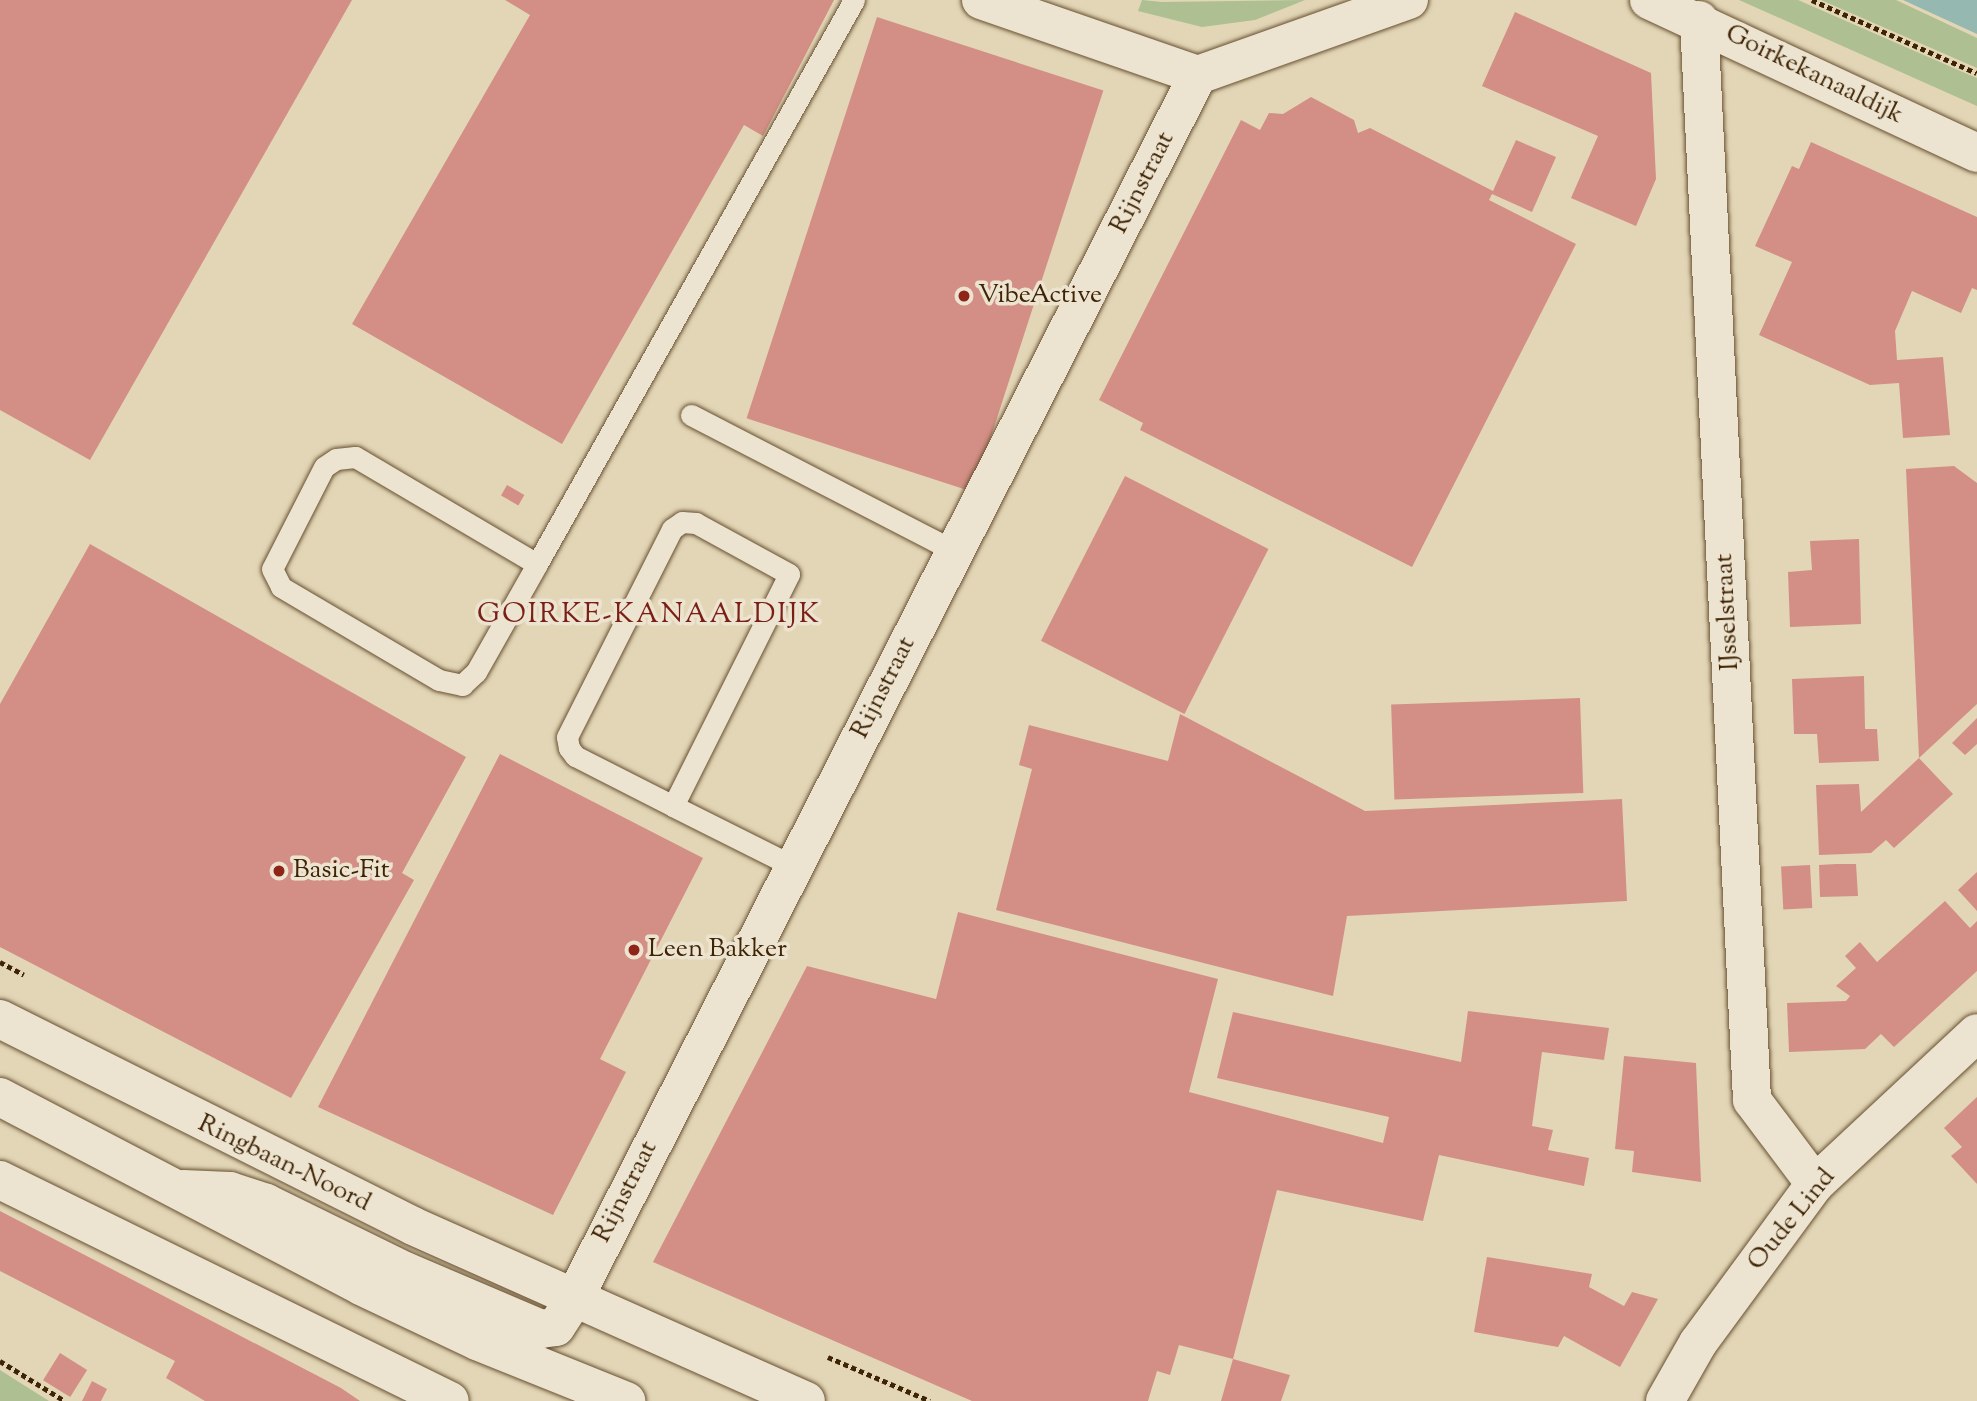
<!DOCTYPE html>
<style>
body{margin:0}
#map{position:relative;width:1977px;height:1401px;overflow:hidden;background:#e2d6b6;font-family:"Sorts Mill Goudy",serif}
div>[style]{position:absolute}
.green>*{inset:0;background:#aebf92}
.water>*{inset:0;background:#95b9b0}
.building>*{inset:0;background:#d38f85;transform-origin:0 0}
.path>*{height:4.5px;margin-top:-2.25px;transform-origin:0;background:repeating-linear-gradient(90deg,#3f2305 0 5px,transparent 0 8.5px)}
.roads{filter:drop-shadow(0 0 2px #685031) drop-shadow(0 0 2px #685031)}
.lane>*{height:21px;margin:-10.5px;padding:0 10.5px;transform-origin:10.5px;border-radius:10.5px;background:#ece4d0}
.street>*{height:38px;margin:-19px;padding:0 19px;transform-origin:19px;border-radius:19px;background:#ece4d0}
.secondary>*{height:38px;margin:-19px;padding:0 19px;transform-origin:19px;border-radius:19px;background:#ece4d0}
.dots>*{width:19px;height:19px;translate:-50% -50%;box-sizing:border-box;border:4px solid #ece4d0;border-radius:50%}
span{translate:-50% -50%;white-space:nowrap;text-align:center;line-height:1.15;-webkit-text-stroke:7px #ece4d0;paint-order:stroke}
.street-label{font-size:26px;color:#3f2305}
.poi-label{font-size:26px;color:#3f2305}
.left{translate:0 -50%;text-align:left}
.neighbourhood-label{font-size:28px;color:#7a1f14;letter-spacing:2px}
</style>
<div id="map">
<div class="green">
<i style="clip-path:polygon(1142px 0,1162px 2px,1305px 0,1255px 20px,1202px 27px,1138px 11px)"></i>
<i style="clip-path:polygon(1739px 0,1798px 0,1965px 73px,1977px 78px,1977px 106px)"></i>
<i style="clip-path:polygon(1821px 0,1896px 0,1977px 38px,1977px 68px)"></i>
<i style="clip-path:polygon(0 1370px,49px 1401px,0 1401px)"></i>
</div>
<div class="water">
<i style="clip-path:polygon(1902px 0,1977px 0,1977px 34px,1903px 0)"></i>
</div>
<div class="building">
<i style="clip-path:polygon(0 0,352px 0,90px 460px,0 410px)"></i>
<i style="clip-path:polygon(505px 0,834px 0,763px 136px,744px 125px,562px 444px,352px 324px,530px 15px)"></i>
<i style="clip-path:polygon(1515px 12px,1651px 73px,1656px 179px,1636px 226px,1571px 198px,1598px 136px,1482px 86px)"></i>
<i style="left:877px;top:17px;width:238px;height:422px;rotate:18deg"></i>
<i style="clip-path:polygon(1311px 97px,1354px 120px,1358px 133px,1370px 128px,1493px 191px,1516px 140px,1556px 157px,1532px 212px,1492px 194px,1489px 200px,1576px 244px,1412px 567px,1140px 430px,1143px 423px,1099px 400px,1241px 120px,1260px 130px,1269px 113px,1283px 114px)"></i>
<i style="clip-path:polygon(1811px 142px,1977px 217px,1977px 290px,1972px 288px,1961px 313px,1912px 291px,1895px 331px,1897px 360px,1943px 357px,1950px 435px,1903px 438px,1899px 383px,1870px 385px,1759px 335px,1792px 262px,1755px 246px,1792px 166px,1799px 169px)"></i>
<i style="clip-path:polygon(1954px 466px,1977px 483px,1977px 704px,1919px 758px,1906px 469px)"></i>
<i style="left:1125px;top:476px;width:161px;height:185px;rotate:27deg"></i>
<i style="left:507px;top:485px;width:20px;height:12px;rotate:30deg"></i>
<i style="clip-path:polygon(1859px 539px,1861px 624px,1790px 627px,1788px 572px,1812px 570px,1810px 541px)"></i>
<i style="clip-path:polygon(90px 544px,466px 757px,402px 873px,414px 880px,291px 1098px,0 947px,0 704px)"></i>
<i style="clip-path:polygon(1864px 676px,1865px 729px,1877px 729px,1879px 761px,1819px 763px,1817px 734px,1794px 734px,1792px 679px)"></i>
<i style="left:1580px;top:698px;width:95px;height:189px;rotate:88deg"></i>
<i style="clip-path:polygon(1180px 714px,1365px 811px,1622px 799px,1627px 901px,1347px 916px,1333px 996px,996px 910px,1032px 769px,1019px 765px,1029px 725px,1168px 761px)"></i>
<i style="clip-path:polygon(1977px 718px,1977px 744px,1965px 755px,1952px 743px)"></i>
<i style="clip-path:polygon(500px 754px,703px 858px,600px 1059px,626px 1072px,553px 1215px,318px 1107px)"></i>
<i style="clip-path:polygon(1919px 758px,1953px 794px,1894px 848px,1886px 840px,1871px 853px,1819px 855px,1816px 785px,1859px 784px,1861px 812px)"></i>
<i style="clip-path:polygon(1836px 864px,1856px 864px,1858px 896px,1820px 897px,1819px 865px)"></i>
<i style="left:1810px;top:865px;width:43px;height:29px;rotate:87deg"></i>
<i style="clip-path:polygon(1977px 872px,1977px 911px,1958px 890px)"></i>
<i style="clip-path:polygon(1945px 901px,1970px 928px,1977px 921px,1977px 971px,1894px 1047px,1881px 1034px,1865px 1049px,1789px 1052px,1787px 1003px,1846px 1001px,1850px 996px,1836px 986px,1856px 968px,1845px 956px,1860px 942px,1877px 962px)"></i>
<i style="clip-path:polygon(958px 912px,1218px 979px,1189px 1092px,1383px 1143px,1389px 1117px,1217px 1078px,1233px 1012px,1461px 1062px,1468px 1011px,1609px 1028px,1604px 1060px,1542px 1052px,1532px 1126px,1553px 1130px,1548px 1150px,1589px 1158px,1584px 1186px,1439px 1155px,1423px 1221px,1277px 1190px,1233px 1359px,1290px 1375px,1281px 1401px,1221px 1401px,1233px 1359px,1179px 1345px,1170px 1375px,1157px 1371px,1148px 1401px,972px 1401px,653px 1262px,807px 966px,936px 999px)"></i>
<i style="clip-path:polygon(1624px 1056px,1696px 1063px,1701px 1182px,1632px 1172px,1634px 1151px,1615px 1149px)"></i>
<i style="clip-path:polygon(1977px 1097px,1977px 1184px,1951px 1156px,1962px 1147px,1944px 1128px)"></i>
<i style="clip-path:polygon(0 1211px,341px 1388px,360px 1401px,205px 1401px,166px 1378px,175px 1361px,0 1271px)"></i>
<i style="clip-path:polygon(1487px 1257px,1592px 1274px,1589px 1287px,1624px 1306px,1632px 1292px,1658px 1299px,1620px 1367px,1564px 1336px,1558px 1347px,1474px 1332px)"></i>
<i style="left:60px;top:1353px;width:32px;height:32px;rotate:32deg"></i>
<i style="clip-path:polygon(92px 1381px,107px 1389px,101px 1401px,82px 1401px)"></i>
</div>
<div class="path">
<i style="left:1812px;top:0;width:180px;rotate:23.9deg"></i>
<i style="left:0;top:962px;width:27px;rotate:28deg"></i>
<i style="left:828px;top:1357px;width:111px;rotate:23.3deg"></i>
<i style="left:0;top:1361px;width:76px;rotate:31.6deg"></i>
</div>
<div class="roads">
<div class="lane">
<i style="left:691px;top:415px;width:296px;rotate:27.3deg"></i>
<i style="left:537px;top:564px;width:211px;rotate:-149.5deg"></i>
<i style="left:355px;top:457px;width:19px;rotate:174deg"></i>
<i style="left:336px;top:459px;width:14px;rotate:146deg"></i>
<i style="left:324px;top:467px;width:114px;rotate:117deg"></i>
<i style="left:272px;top:569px;width:20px;rotate:63deg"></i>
<i style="left:281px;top:587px;width:183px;rotate:30.5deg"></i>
<i style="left:439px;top:680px;width:24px;rotate:12deg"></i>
<i style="left:462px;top:685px;width:19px;rotate:-43deg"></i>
<i style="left:476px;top:672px;width:124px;rotate:-60.5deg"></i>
<i style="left:537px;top:564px;width:647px;rotate:-60.66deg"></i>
<i style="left:673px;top:806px;width:259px;rotate:-63.4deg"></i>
<i style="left:789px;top:574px;width:106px;rotate:-151.3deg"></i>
<i style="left:696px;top:523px;width:14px;rotate:-176deg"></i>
<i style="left:682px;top:522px;width:12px;rotate:145deg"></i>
<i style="left:672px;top:529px;width:233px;rotate:116.8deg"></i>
<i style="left:567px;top:737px;width:11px;rotate:80deg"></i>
<i style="left:569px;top:748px;width:10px;rotate:53deg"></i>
<i style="left:575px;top:756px;width:110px;rotate:27deg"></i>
<i style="left:673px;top:806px;width:134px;rotate:26.6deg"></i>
</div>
<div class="street">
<i style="left:981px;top:0;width:230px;rotate:19.1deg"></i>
<i style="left:1198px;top:75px;width:224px;rotate:-19.6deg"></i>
<i style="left:1649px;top:0;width:362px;rotate:25deg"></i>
<i style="left:1699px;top:20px;width:1081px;rotate:87.19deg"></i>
<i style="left:1752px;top:1100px;width:105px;rotate:53.1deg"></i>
<i style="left:0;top:1180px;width:501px;rotate:26.16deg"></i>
<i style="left:573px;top:1301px;width:1376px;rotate:-62.99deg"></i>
<i style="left:1665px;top:1401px;width:67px;rotate:-60.4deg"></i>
<i style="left:1698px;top:1343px;width:197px;rotate:-53.7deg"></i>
<i style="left:1815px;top:1184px;width:221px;rotate:-43deg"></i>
</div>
<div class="secondary">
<i style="left:0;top:1019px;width:462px;rotate:26.6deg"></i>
<i style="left:413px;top:1226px;width:430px;rotate:24deg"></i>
<i style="left:0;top:1097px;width:407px;rotate:27.6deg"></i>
<i style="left:361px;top:1286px;width:128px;rotate:25.4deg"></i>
<i style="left:477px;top:1341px;width:161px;rotate:21.9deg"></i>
<i style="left:183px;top:1189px;width:47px;rotate:2.4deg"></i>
<i style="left:230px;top:1191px;width:38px;rotate:18deg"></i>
<i style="left:266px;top:1203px;width:155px;rotate:26.1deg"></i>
<i style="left:405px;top:1271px;width:148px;rotate:23.1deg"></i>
<i style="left:541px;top:1329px;width:15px;rotate:-8deg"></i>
<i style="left:556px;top:1327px;width:31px;rotate:-57deg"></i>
</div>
</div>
<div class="dots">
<i style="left:964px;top:296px;background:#8f2418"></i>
<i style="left:279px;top:871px;background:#8f2418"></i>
<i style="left:634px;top:950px;background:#8f2418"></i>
</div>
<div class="street-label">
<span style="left:1814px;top:75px;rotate:26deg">Goirkekanaaldijk</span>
<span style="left:1143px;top:183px;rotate:-63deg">Rijnstraat</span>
<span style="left:1728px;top:612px;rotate:-93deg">IJsselstraat</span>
<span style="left:884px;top:688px;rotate:-63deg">Rijnstraat</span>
<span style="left:284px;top:1164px;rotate:26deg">Ringbaan-Noord</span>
<span style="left:626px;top:1192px;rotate:-63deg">Rijnstraat</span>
<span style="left:1792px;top:1220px;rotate:-51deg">Oude Lind</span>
</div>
<div class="poi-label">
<span class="left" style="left:978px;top:296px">VibeActive</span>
<span class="left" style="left:293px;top:871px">Basic-Fit</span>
<span class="left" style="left:648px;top:950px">Leen Bakker</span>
</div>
<div class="neighbourhood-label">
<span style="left:649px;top:615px">GOIRKE-KANAALDIJK</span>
</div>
</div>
